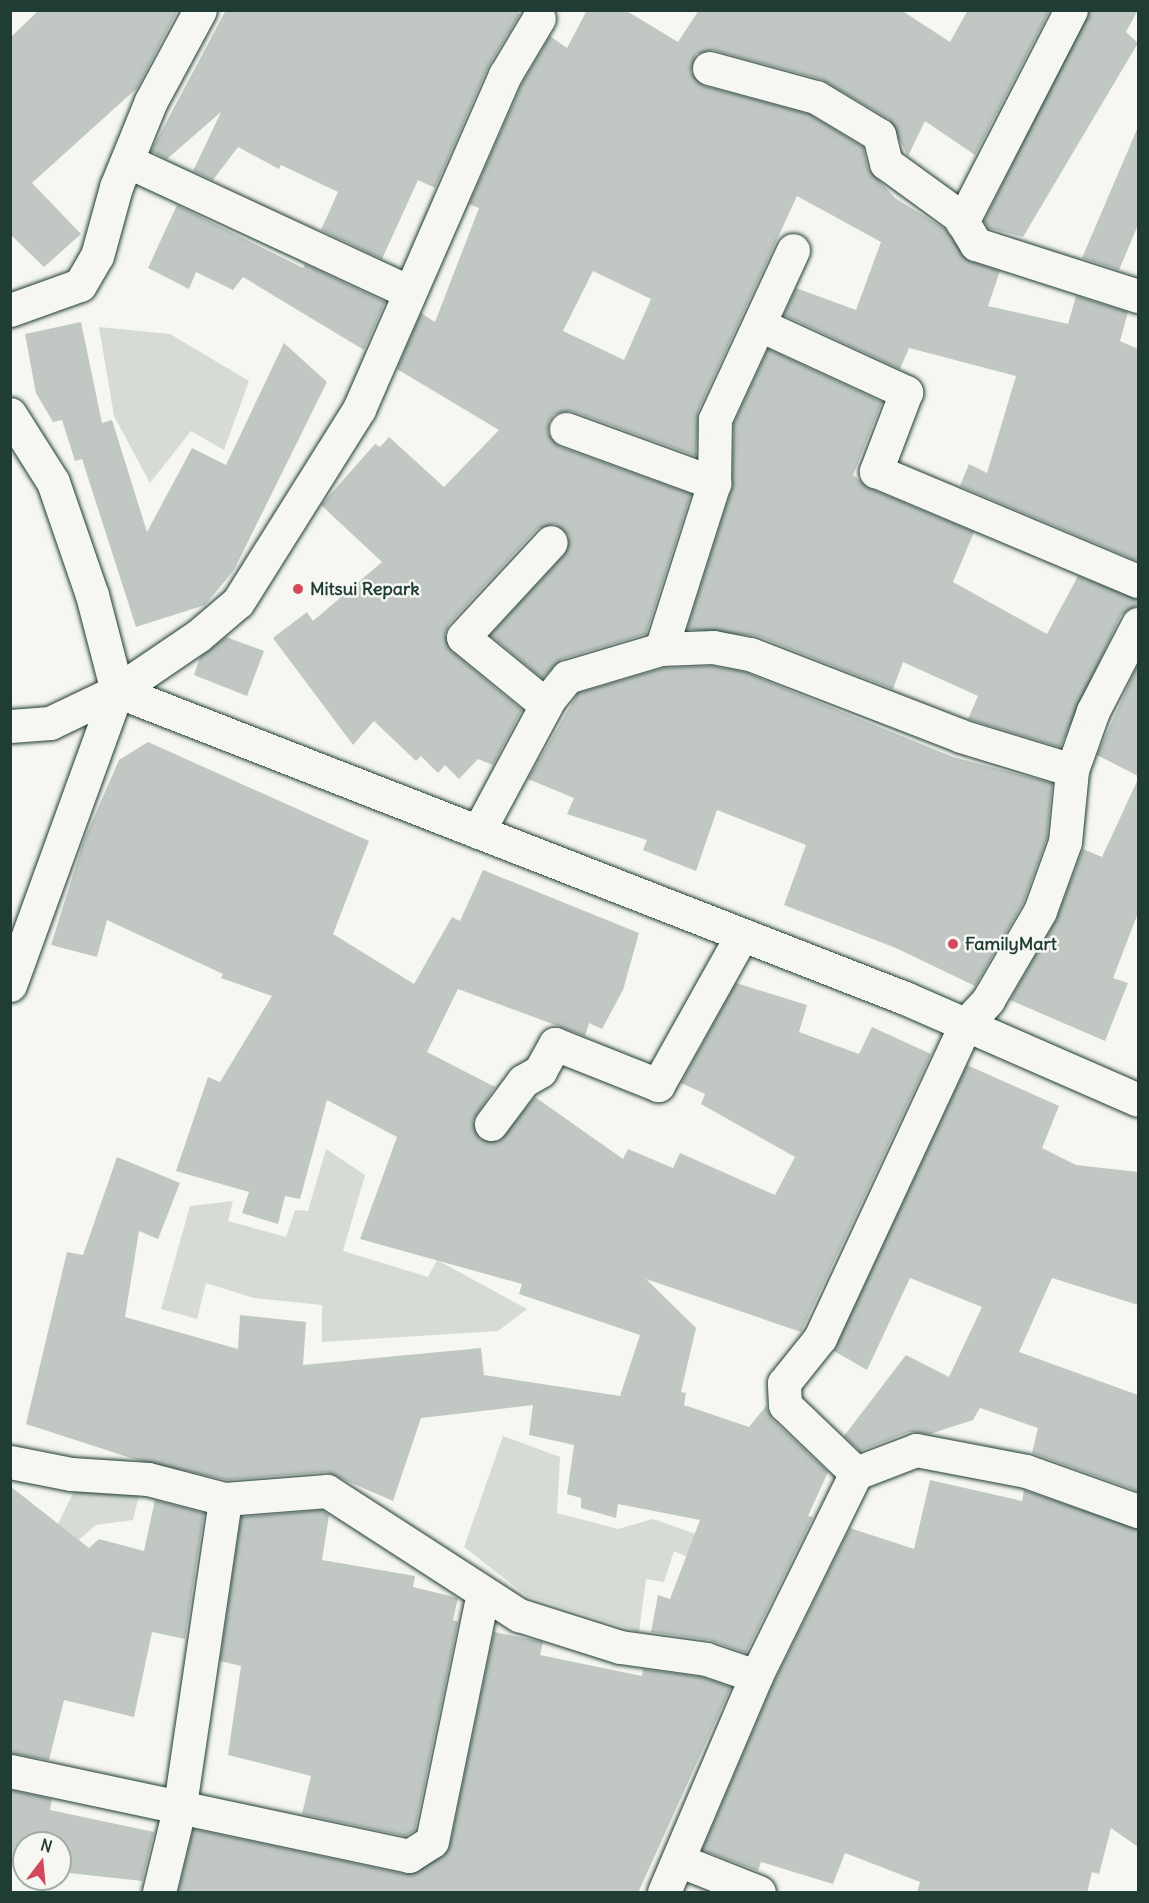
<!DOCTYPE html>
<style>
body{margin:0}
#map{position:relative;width:1149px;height:1903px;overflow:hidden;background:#f6f6f2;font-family:Delius,sans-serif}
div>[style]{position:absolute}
.green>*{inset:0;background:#d6dbd6}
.building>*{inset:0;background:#c1c8c3}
.roads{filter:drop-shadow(0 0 2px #1f3d34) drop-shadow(0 0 2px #1f3d34)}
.minor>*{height:33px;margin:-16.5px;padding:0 16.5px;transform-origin:16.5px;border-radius:16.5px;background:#f6f6f2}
.dots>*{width:16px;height:16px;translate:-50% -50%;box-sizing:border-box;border:3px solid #f6f6f2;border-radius:50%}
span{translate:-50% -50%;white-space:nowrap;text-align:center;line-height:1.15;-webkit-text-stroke:5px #f6f6f2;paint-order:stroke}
.poi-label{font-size:18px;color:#1f3d34;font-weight:700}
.left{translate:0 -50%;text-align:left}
.frame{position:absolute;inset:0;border:12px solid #1f3d34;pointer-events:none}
.north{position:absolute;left:12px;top:1831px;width:60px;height:60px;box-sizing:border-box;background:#f6f6f2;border:2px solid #a0aca6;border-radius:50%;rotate:16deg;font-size:16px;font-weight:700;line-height:24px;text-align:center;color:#1f3d34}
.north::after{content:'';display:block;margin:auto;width:21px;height:27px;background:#d1495b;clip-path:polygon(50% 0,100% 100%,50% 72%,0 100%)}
</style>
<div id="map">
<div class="green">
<i style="clip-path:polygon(99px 327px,170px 334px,249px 381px,224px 450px,191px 431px,150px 483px,114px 416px)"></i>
<i style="clip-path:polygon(326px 1149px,365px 1175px,343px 1251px,428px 1277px,437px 1260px,527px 1309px,498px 1331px,322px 1342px,322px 1305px,254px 1298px,206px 1283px,197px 1319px,161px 1309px,190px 1206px,233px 1201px,228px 1221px,286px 1237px,295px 1210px,308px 1211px)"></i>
<i style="clip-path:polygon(503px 1436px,560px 1457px,557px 1513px,618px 1529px,653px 1519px,713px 1540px,702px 1564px,674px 1551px,664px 1582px,646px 1579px,639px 1632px,527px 1596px,464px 1547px)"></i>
<i style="clip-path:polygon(75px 1489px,139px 1495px,133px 1520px,96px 1525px,74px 1544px,56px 1528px)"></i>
</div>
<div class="building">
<i style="clip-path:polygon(39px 10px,178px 10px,137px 88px,32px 183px,81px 234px,44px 267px,10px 234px,10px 38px)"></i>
<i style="clip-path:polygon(226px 10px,515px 10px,520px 14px,488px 67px,435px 188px,418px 180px,382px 259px,321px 230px,338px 192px,281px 165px,279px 169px,238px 147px,213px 180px,193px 171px,221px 112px,167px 159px,151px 151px)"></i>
<i style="clip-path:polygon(evenodd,587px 10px,625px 10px,678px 42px,699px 10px,901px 10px,950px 42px,968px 10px,1050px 10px,975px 155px,925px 121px,908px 156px,889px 119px,821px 79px,713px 50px,696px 54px,691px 72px,704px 86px,809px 114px,863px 147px,868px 168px,895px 198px,945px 229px,970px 261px,1000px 271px,988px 306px,1068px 324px,1076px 296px,1128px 312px,1120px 341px,1138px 349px,1138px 561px,960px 486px,969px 464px,987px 473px,1016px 376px,909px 348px,900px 369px,784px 315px,796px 288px,856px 310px,881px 242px,797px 196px,698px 411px,696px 456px,572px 411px,554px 414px,549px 422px,548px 433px,560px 447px,691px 494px,646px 634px,562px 659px,542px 678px,490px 635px,565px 554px,569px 536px,555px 524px,537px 529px,449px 624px,445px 634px,451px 651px,522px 710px,493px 765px,478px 759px,459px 779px,445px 765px,438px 773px,421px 756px,416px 761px,374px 721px,353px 745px,273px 638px,307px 612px,313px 621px,382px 562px,321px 505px,375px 444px,380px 447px,389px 437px,444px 487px,499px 430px,397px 369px,421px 313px,435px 322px,479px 208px,469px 204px,522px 84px,550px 36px,567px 48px,587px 10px,593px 271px,651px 299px,624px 360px,563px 331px,593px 271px)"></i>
<i style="clip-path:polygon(1089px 10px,1138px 10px,1126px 32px,1138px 43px,1023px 237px,988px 228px,984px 221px)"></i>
<i style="clip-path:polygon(1138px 127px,1138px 225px,1119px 270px,1082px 258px)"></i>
<i style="clip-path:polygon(177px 205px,303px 268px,305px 264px,385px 302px,364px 350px,243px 277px,233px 290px,196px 272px,189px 289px,148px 268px)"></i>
<i style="clip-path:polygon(81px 322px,102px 423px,112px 420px,147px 532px,192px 448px,226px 465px,284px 343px,327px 382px,234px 570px,205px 605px,136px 627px,82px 459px,75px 461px,62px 420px,53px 422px,36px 393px,25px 334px)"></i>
<i style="clip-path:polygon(768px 349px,882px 402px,853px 475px,869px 488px,974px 532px,953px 582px,1047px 634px,1078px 576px,1138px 599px,1138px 605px,1121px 615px,1060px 747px,968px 719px,978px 696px,903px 662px,893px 689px,757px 636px,687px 629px,732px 488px,734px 423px)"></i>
<i style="clip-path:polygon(226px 637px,264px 651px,247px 696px,194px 675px,200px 657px)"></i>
<i style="clip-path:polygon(1138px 664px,1138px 776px,1097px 755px)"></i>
<i style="clip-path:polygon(712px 666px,745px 672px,953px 757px,1052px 783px,1047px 838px,1023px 903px,975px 986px,896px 948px,784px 905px,806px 845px,717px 810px,696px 871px,643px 850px,647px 840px,567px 814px,574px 798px,528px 779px,578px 693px,664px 668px)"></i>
<i style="clip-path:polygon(148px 742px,369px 841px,333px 934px,414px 984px,452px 917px,460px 921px,483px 870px,639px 933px,623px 990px,602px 1029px,589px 1023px,585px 1036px,458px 989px,427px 1052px,495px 1087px,473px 1121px,480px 1139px,499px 1141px,535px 1097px,623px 1159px,628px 1149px,673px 1168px,680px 1153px,775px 1195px,795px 1157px,701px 1104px,705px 1094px,681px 1083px,736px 983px,807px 1005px,799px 1032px,859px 1054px,872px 1027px,931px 1054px,801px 1332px,646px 1279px,696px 1328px,681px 1392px,686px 1393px,684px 1405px,749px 1427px,766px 1406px,772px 1419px,828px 1472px,808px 1516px,813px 1517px,746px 1653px,709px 1640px,651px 1632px,658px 1595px,670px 1599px,700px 1520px,618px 1504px,616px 1518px,581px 1508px,581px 1498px,567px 1494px,574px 1445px,529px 1435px,533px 1405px,421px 1418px,393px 1501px,326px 1472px,227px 1480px,137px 1460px,26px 1424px,67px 1252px,83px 1255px,117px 1157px,180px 1183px,158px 1239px,139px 1231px,125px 1317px,238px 1349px,240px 1315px,306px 1322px,303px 1365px,481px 1348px,484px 1375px,620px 1396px,640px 1335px,519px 1294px,522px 1284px,360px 1239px,397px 1137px,327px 1100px,300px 1199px,285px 1196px,278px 1224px,242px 1213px,249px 1192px,176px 1171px,208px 1077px,220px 1082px,272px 996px,221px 978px,223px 974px,107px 920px,97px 957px,51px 945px,84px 840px,119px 760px)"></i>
<i style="clip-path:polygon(1138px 779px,1138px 913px,1113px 978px,1128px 983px,1105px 1041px,1010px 1000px,1056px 920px,1083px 849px,1102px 857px)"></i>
<i style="clip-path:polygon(967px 1065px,1059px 1106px,1042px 1148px,1076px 1165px,1138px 1172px,1138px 1305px,1052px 1278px,1019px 1352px,1138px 1395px,1138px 1491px,1032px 1453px,1038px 1428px,980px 1408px,973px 1420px,930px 1434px,909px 1432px,860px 1451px,844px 1436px,906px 1355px,949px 1377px,982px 1307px,910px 1278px,867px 1370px,834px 1351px)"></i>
<i style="clip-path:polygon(930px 1480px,1022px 1501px,1024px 1490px,1138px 1529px,1138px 1847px,1111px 1828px,1099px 1874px,1092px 1872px,1087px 1893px,917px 1893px,920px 1882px,845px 1853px,833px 1884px,761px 1862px,758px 1871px,702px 1850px,773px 1684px,850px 1528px,914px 1549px)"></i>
<i style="clip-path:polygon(10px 1486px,89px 1548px,99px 1539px,144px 1551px,155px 1500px,204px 1513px,185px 1639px,152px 1632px,134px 1717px,64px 1700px,49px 1760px,10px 1753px)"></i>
<i style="clip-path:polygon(322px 1510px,329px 1515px,322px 1560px,415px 1576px,413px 1587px,458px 1598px,453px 1620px,458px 1622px,415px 1830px,405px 1836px,302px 1814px,311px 1776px,228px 1755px,241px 1666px,220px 1661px,241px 1517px)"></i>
<i style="clip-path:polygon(494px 1632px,543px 1642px,540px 1655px,642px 1676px,643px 1669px,702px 1677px,731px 1687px,638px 1893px,178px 1893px,193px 1829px,405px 1874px,443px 1856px,450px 1845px)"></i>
<i style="clip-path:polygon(10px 1790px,52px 1799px,50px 1810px,154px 1832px,142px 1881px,60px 1872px,60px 1843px,24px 1843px,24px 1865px,10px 1862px)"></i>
</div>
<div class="roads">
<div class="minor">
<i style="left:709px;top:68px;width:111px;rotate:15.2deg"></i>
<i style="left:816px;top:97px;width:74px;rotate:31.1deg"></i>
<i style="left:879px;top:135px;width:29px;rotate:76deg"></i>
<i style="left:886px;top:163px;width:90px;rotate:36deg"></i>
<i style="left:959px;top:216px;width:33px;rotate:59deg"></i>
<i style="left:976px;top:244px;width:170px;rotate:17.8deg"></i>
<i style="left:127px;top:161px;width:309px;rotate:24.9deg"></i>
<i style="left:962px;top:222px;width:238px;rotate:-62.8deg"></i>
<i style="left:10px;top:310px;width:74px;rotate:-19.7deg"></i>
<i style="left:80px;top:285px;width:34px;rotate:-60deg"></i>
<i style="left:97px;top:256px;width:72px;rotate:-74.6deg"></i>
<i style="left:116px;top:187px;width:93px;rotate:-67.9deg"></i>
<i style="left:151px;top:101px;width:103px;rotate:-61.7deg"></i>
<i style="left:760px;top:325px;width:161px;rotate:24.7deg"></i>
<i style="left:906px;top:392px;width:85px;rotate:110.8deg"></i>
<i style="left:876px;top:471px;width:284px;rotate:22.8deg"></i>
<i style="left:10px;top:414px;width:80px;rotate:57.7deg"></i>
<i style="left:53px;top:482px;width:120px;rotate:71deg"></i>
<i style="left:92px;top:595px;width:99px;rotate:75.4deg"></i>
<i style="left:117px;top:691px;width:846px;rotate:21.29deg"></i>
<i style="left:905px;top:998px;width:254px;rotate:23.6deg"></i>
<i style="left:566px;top:429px;width:158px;rotate:20deg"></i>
<i style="left:661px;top:649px;width:174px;rotate:-72.3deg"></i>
<i style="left:714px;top:483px;width:64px;rotate:-89.1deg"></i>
<i style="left:715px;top:419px;width:186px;rotate:-65.2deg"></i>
<i style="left:546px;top:705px;width:107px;rotate:-140.7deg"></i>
<i style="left:463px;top:637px;width:129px;rotate:-47.2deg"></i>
<i style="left:10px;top:726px;width:40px;rotate:-4.3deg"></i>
<i style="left:50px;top:723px;width:74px;rotate:-25.5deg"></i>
<i style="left:117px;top:691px;width:98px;rotate:-34.2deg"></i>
<i style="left:198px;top:636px;width:52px;rotate:-40.4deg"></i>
<i style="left:238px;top:602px;width:228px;rotate:-57.9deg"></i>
<i style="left:359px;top:409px;width:365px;rotate:-66.4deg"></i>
<i style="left:505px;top:75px;width:66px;rotate:-59.2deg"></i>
<i style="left:478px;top:832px;width:152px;rotate:-61.8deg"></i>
<i style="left:550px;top:698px;width:27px;rotate:-51deg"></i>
<i style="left:567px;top:677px;width:98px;rotate:-16.6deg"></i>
<i style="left:661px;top:649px;width:52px;rotate:-2.2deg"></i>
<i style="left:713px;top:647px;width:38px;rotate:11deg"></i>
<i style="left:750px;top:654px;width:226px;rotate:21.2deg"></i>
<i style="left:961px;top:736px;width:116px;rotate:17deg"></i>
<i style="left:10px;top:985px;width:313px;rotate:-70deg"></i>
<i style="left:491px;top:1124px;width:54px;rotate:-53.3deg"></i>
<i style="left:523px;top:1081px;width:20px;rotate:-30deg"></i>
<i style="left:540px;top:1071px;width:31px;rotate:-61deg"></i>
<i style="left:555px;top:1044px;width:111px;rotate:21.7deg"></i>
<i style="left:658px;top:1085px;width:172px;rotate:-60.8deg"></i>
<i style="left:10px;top:1462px;width:62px;rotate:11.1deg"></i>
<i style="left:71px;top:1474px;width:77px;rotate:3.7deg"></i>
<i style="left:148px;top:1479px;width:80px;rotate:14.6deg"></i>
<i style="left:225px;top:1499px;width:102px;rotate:-4.5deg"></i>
<i style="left:327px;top:1491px;width:229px;rotate:32.9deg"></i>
<i style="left:519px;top:1615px;width:106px;rotate:17.6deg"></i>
<i style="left:620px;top:1647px;width:87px;rotate:7.9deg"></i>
<i style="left:706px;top:1659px;width:53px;rotate:18.8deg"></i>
<i style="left:856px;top:1473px;width:98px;rotate:-136.2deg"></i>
<i style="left:785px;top:1405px;width:22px;rotate:-93deg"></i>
<i style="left:784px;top:1383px;width:58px;rotate:-51.3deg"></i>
<i style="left:820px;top:1338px;width:345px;rotate:-65.1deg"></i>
<i style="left:965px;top:1025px;width:34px;rotate:-47deg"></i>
<i style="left:988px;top:1000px;width:103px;rotate:-59.7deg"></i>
<i style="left:1040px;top:911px;width:73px;rotate:-70.1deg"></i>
<i style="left:1065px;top:842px;width:72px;rotate:-84.4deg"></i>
<i style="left:1072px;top:770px;width:63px;rotate:-70.4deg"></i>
<i style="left:1093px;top:711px;width:98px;rotate:-62.7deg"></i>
<i style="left:10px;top:1771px;width:408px;rotate:12deg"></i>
<i style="left:409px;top:1856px;width:27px;rotate:-33deg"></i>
<i style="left:432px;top:1841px;width:253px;rotate:-78.4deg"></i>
<i style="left:678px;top:1860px;width:87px;rotate:21.6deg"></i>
<i style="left:159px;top:1892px;width:89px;rotate:-76.4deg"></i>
<i style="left:180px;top:1805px;width:309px;rotate:-81.6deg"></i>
<i style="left:664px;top:1892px;width:235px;rotate:-66.9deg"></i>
<i style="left:756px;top:1676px;width:226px;rotate:-63.8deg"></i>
<i style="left:856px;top:1473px;width:64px;rotate:-21deg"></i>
<i style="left:916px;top:1450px;width:112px;rotate:10.8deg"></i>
<i style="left:1026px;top:1471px;width:119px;rotate:19.7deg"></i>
</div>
</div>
<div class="dots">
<i style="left:298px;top:589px;background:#d1495b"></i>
<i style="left:953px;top:944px;background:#d1495b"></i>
</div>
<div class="poi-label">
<span class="left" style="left:310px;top:589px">Mitsui Repark</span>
<span class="left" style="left:965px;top:944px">FamilyMart</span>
</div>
<div class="frame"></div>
<div class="north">N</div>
</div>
